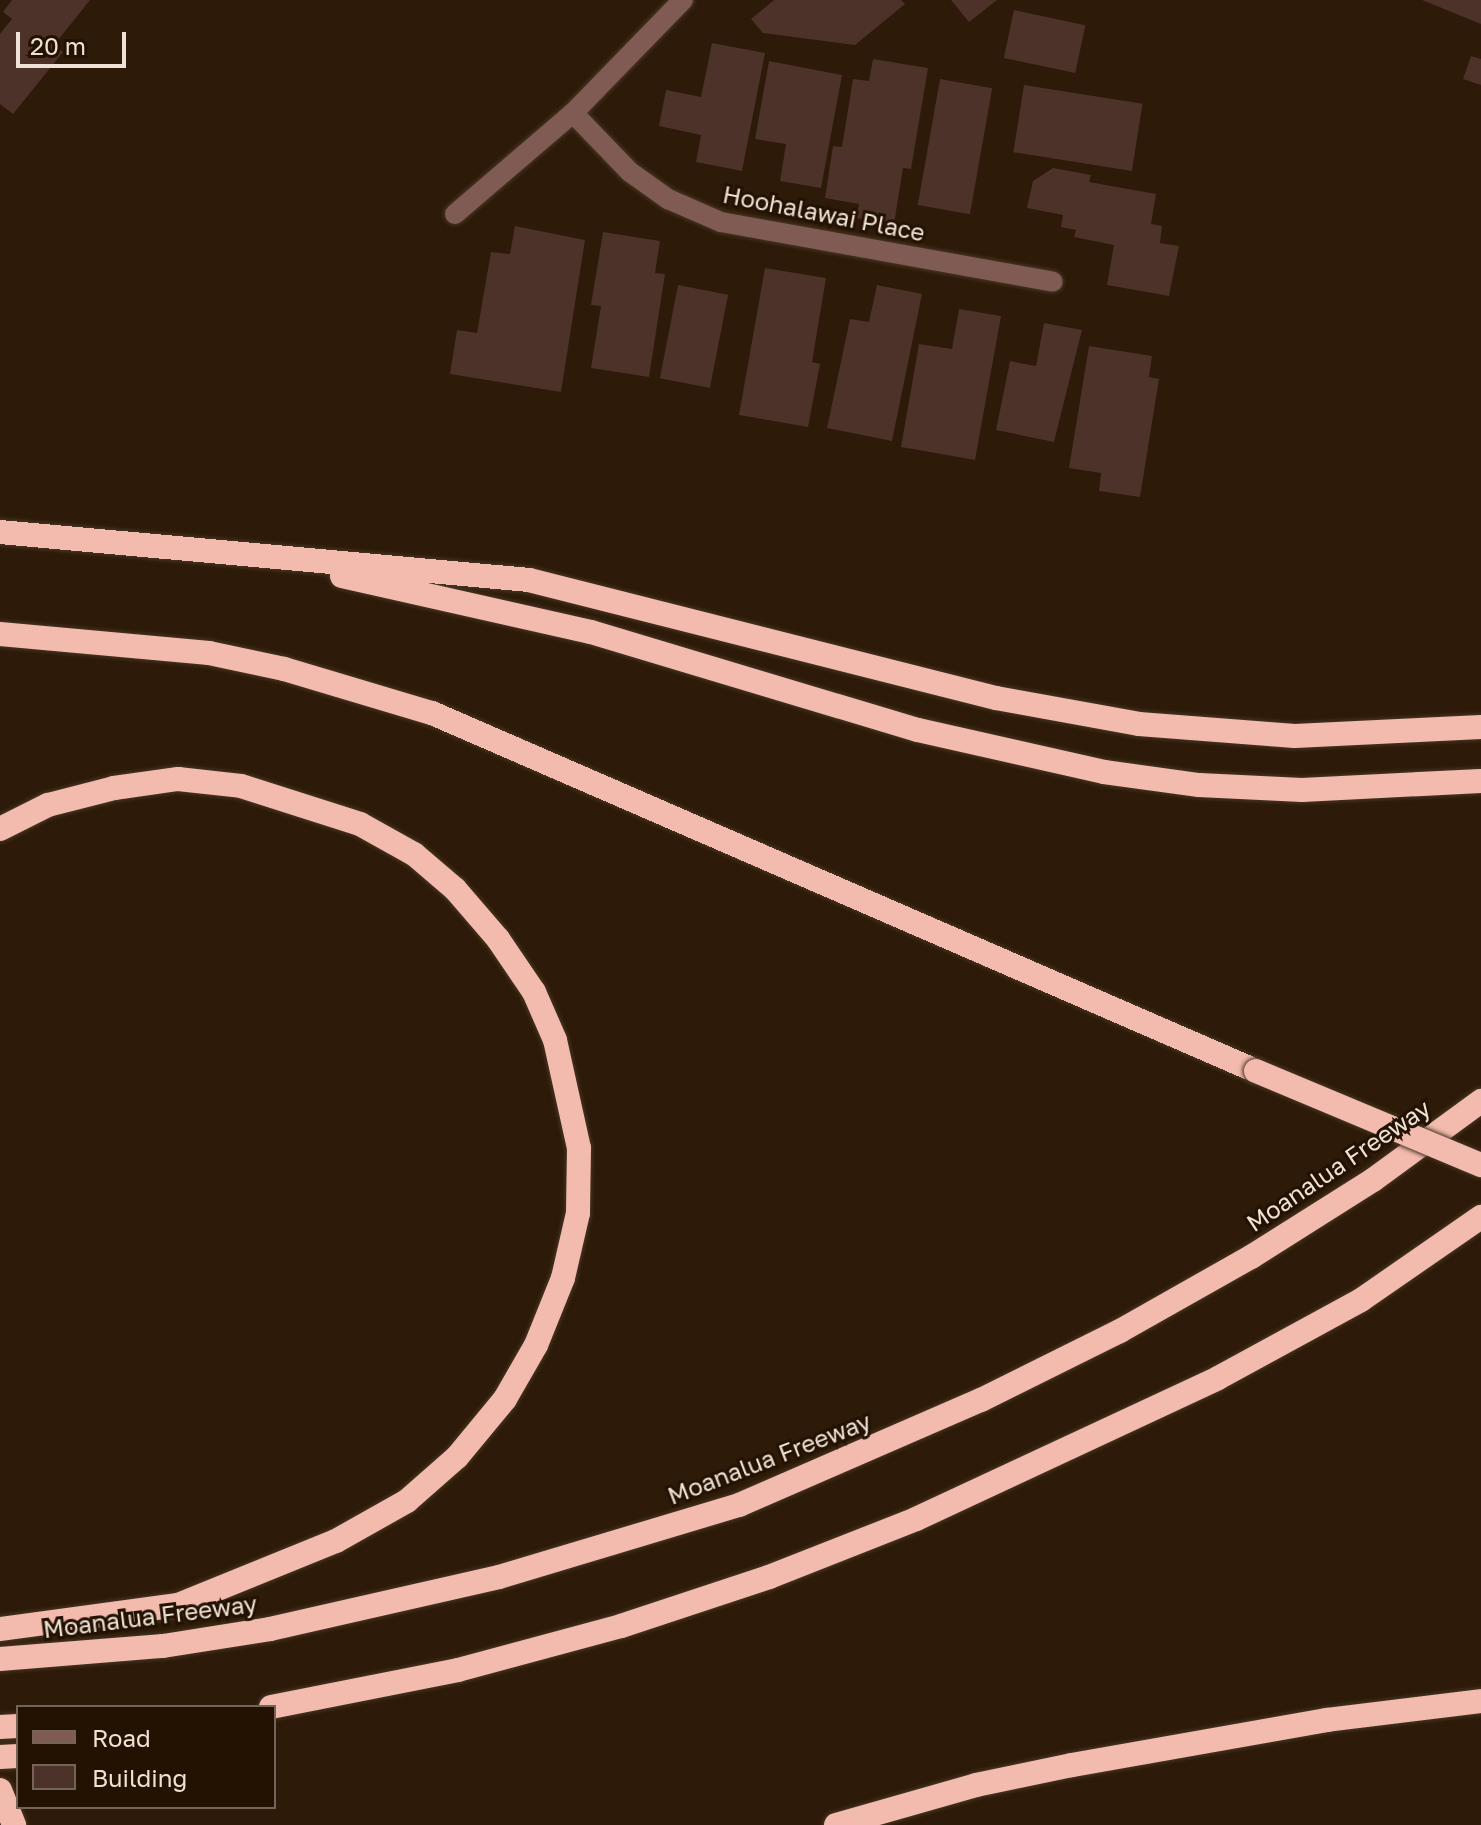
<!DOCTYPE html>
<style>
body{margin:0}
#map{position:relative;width:1481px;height:1825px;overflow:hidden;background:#2d1a08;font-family:"Golos Text",sans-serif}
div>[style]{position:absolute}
.building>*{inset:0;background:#4c3228;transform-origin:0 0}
.roads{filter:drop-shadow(0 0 2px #483625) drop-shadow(0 0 2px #483625)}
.street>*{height:20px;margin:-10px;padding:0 10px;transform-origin:10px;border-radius:10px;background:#805b53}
.highway>*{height:24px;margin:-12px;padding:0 12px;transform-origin:12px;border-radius:12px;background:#f3baae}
.bridges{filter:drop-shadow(0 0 2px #483625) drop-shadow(0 0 2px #483625)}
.highway-bridge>*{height:24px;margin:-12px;padding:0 12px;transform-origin:12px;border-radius:12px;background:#f3baae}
span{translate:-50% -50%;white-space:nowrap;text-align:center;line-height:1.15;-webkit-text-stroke:6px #231102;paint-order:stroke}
.street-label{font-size:24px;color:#eee1d6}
.legend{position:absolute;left:16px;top:1705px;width:260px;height:104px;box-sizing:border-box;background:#231102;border:2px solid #746457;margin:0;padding:10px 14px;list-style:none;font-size:24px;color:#eee1d6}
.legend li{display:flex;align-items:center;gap:16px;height:40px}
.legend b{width:40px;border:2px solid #746457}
.scale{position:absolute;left:16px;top:32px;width:110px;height:36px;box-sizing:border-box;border:4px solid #eee1d6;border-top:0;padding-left:10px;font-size:24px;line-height:28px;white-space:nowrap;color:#eee1d6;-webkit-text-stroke:6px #231102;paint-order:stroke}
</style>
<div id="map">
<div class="building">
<i style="clip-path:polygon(12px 0,90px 0,54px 45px,63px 52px,13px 114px,0 104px,0 34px,12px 19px,3px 12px)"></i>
<i style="clip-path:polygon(774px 0,901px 0,905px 4px,855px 45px,763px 33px,751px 19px)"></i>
<i style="clip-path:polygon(951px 0,997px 0,969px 22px)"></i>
<i style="clip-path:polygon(1422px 0,1481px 0,1481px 24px)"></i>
<i style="left:1014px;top:10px;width:73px;height:49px;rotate:12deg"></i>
<i style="clip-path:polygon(712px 43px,765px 53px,742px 171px,696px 162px,701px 135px,659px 126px,666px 90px,701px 97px)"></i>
<i style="clip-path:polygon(1471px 56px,1481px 59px,1481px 85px,1463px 79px)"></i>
<i style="clip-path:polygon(873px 59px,928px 68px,911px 169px,903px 168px,894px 224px,856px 218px,859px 204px,825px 198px,833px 146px,842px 147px,853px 79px,869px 81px)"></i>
<i style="clip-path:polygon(769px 61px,842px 75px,821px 188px,780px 181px,786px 144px,755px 139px)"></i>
<i style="left:940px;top:79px;width:53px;height:128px;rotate:10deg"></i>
<i style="left:1024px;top:85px;width:120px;height:68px;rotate:9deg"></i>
<i style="clip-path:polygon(1053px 168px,1091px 175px,1089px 182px,1156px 194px,1151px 224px,1162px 226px,1160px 243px,1179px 246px,1169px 296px,1107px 285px,1114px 245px,1074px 237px,1076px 230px,1061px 227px,1063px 215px,1027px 208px,1033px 181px)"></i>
<i style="clip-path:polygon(515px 226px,585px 240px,561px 392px,450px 374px,457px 330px,477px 333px,491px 252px,510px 254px)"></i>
<i style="clip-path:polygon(603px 232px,660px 241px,655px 273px,665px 274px,649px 377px,591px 368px,601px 306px,591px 305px)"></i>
<i style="clip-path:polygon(765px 268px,826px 278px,812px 362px,820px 364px,808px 427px,739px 415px)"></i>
<i style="left:678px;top:285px;width:51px;height:95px;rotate:11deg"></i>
<i style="clip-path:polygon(877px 285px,922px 294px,892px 441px,827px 428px,850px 319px,869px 322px)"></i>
<i style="clip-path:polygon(959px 309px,1001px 316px,975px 460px,901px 447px,919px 344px,952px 349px)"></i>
<i style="clip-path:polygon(1044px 323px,1082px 330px,1054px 442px,996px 430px,1010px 361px,1036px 366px)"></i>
<i style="clip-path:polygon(1089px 346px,1152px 356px,1149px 377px,1159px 379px,1140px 497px,1099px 491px,1101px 473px,1069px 468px)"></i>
</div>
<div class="roads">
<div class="street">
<i style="left:573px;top:113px;width:82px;rotate:46deg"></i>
<i style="left:630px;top:172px;width:47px;rotate:35.4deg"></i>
<i style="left:668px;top:199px;width:58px;rotate:23.5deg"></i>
<i style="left:721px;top:222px;width:337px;rotate:10.2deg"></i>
<i style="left:455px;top:214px;width:155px;rotate:-40.6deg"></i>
<i style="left:573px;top:113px;width:158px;rotate:-45.8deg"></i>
</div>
<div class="highway">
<i style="left:0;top:532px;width:531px;rotate:5.18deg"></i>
<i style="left:529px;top:580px;width:482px;rotate:14.2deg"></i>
<i style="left:996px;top:698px;width:145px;rotate:10.3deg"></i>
<i style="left:1139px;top:724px;width:156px;rotate:4.4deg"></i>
<i style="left:1295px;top:736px;width:186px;rotate:-2.8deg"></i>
<i style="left:342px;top:576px;width:255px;rotate:12.7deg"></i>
<i style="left:591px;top:632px;width:341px;rotate:16.7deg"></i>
<i style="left:918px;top:730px;width:191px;rotate:12.7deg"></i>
<i style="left:1104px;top:772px;width:96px;rotate:7.8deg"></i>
<i style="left:1199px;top:785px;width:103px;rotate:2.8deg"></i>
<i style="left:1302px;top:790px;width:179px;rotate:-2.9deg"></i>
<i style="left:0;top:634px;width:210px;rotate:5.2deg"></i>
<i style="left:209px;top:653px;width:77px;rotate:12deg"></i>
<i style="left:284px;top:669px;width:154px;rotate:16.6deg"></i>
<i style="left:432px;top:713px;width:898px;rotate:23.48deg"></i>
<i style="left:0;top:829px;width:54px;rotate:-26.6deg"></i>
<i style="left:48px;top:805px;width:68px;rotate:-14.4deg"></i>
<i style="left:114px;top:788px;width:65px;rotate:-8deg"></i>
<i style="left:178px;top:779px;width:63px;rotate:6.3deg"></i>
<i style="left:241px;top:786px;width:125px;rotate:17.7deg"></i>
<i style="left:360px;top:824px;width:62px;rotate:29.1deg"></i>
<i style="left:414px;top:854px;width:54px;rotate:40.5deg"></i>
<i style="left:455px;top:889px;width:66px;rotate:49.3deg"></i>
<i style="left:498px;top:939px;width:64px;rotate:55.8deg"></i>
<i style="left:534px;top:992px;width:52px;rotate:66.4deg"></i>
<i style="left:555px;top:1040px;width:111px;rotate:77.5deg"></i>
<i style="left:579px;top:1148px;width:65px;rotate:90.9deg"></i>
<i style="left:578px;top:1213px;width:67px;rotate:103deg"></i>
<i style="left:563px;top:1278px;width:72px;rotate:111.9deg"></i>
<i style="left:536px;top:1345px;width:62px;rotate:119.9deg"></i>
<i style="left:505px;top:1399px;width:75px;rotate:129.6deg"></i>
<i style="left:457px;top:1457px;width:67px;rotate:138.7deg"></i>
<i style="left:407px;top:1501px;width:81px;rotate:150.6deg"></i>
<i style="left:336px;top:1541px;width:170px;rotate:157.9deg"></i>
<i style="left:178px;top:1605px;width:180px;rotate:172.3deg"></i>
<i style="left:0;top:1659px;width:164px;rotate:-4.6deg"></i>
<i style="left:163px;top:1646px;width:108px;rotate:-9deg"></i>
<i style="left:270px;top:1629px;width:235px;rotate:-12.8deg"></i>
<i style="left:499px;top:1577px;width:251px;rotate:-16.7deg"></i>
<i style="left:739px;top:1505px;width:264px;rotate:-23.5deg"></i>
<i style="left:981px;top:1400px;width:155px;rotate:-26.4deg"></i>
<i style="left:1120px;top:1331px;width:150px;rotate:-29.5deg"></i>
<i style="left:1251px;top:1257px;width:144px;rotate:-32.3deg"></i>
<i style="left:1373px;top:1180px;width:134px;rotate:-36.2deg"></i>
<i style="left:271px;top:1707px;width:191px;rotate:-11.2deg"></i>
<i style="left:458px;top:1670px;width:169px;rotate:-15.1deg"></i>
<i style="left:621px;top:1626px;width:156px;rotate:-18.3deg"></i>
<i style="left:769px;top:1577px;width:158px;rotate:-21.5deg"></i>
<i style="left:916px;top:1519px;width:333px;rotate:-25deg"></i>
<i style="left:1218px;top:1378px;width:163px;rotate:-28.6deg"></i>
<i style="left:1361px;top:1300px;width:146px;rotate:-34.7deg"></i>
<i style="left:0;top:1727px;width:18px;rotate:-3deg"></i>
<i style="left:0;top:1757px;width:18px;rotate:-3deg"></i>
<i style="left:0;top:1790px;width:38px;rotate:68deg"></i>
<i style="left:836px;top:1825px;width:146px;rotate:-15.9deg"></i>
<i style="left:976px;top:1785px;width:98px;rotate:-11.8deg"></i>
<i style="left:1072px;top:1765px;width:259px;rotate:-10deg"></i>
<i style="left:1327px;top:1720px;width:155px;rotate:-7deg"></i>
</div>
</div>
<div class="bridges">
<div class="highway-bridge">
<i style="left:1256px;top:1071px;width:244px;rotate:22.7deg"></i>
</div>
</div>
<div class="street-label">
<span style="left:824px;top:213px;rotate:11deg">Hoohalawai Place</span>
<span style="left:1338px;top:1165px;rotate:-34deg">Moanalua Freeway</span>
<span style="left:769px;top:1458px;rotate:-21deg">Moanalua Freeway</span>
<span style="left:150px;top:1616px;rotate:-7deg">Moanalua Freeway</span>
</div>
<ul class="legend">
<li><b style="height:10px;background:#805b53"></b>Road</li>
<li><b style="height:22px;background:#4c3228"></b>Building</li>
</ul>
<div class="scale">20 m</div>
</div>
